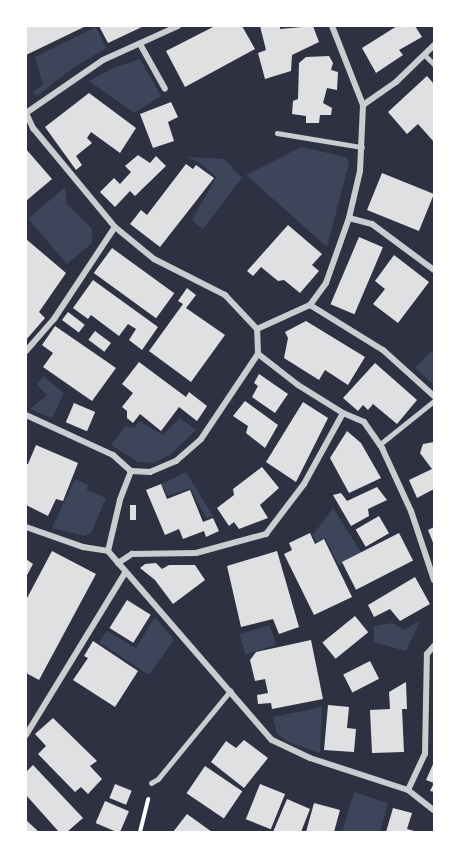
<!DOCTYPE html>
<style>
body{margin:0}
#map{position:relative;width:460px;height:858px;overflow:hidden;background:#2d3142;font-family:Figtree,sans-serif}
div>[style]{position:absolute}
.green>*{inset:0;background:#3c4559;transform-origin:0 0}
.building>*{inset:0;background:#e0e0e3;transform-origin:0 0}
.path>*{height:4px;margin:-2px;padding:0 2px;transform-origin:2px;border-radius:2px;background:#fff}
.service>*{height:4.5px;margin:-2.25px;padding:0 2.25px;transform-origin:2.25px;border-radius:2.25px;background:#caccd0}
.minor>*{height:6px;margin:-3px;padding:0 3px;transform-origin:3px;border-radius:3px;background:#caccd0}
span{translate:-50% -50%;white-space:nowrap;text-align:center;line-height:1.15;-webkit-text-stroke:4.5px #fff;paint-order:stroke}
.frame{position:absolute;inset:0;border:27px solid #fff;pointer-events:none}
</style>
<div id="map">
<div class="green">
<i style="clip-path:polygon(96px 27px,106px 48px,73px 68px,37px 96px,32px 92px,43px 85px,35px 57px)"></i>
<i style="clip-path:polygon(140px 59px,161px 96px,134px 113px,89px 81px,113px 68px)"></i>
<i style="clip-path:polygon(301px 147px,346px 157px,349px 163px,327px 247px,246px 175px)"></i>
<i style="clip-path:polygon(187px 157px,224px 159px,242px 178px,203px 229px,192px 220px,216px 177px,199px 162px)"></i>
<i style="clip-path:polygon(65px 187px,67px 204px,92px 229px,92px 243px,67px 264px,28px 219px)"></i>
<i style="clip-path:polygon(432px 350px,434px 353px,434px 385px,415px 368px)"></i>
<i style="clip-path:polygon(43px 376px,64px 393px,52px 418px,30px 409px,47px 395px,37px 385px)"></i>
<i style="clip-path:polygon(180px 418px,196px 430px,171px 454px,154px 463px,138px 462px,111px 445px,125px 426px,135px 428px,139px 421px,163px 435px)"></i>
<i style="clip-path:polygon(186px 472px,213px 516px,206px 518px,190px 488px,168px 496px,161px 484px)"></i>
<i style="clip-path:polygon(75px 479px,88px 485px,87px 490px,106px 498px,91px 533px,85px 536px,52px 528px)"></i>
<i style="clip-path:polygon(333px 508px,362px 554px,339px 566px,325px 538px,316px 542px,313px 535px)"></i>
<i style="clip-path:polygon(155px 617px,174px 640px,149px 675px,99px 642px,107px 631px,136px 648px)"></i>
<i style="clip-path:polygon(420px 621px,406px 651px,374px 642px,374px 626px,392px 623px,404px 630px)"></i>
<i style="left:270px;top:625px;width:21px;height:32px;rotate:73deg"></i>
<i style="clip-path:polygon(322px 707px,320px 753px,288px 742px,277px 734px,273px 717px)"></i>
<i style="clip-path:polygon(354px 792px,388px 803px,380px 832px,342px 832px)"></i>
</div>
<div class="building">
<i style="clip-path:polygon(26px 26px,86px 26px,26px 55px)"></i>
<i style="clip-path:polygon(99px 26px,144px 26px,108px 43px)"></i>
<i style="clip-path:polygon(215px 26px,242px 26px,255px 49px,185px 87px,166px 51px)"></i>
<i style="clip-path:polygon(260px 26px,280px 26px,280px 29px,313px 26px,319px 42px,292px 55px,291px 71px,265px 79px,258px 53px,266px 50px)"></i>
<i style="clip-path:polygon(397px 26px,415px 26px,422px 37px,399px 50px,403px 55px,376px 73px,362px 48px)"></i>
<i style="clip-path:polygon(329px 56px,333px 63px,331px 70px,338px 72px,337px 90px,327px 88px,323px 103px,332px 108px,331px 115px,320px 115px,319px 123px,306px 123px,306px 116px,292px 114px,293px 101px,298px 99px,299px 63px,306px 57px)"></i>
<i style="clip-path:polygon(427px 76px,434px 84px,434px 142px,418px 124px,407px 134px,388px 112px)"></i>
<i style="clip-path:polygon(89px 93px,136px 128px,120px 153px,91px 132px,87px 138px,92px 143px,76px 156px,82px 165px,76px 170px,45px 127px)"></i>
<i style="clip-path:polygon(171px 102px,178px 117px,168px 122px,174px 141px,153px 148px,140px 114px)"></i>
<i style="clip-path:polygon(26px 149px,52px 179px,26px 201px)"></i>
<i style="clip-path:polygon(138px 155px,150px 163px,156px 156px,166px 166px,135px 196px,130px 191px,115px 207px,100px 192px,114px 178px,120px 184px,131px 172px,125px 166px)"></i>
<i style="clip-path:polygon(186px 164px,193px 169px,196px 165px,214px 178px,160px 247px,130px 224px,141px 210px,147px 215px)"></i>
<i style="left:382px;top:173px;width:56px;height:40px;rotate:22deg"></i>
<i style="clip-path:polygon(288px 225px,322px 254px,312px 265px,319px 271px,300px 293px,284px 280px,278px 281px,261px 267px,253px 276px,247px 271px)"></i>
<i style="left:359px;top:237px;width:26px;height:73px;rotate:23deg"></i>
<i style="clip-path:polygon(26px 239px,66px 273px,39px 312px,45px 318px,26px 340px)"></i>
<i style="left:112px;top:248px;width:77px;height:31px;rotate:36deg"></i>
<i style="clip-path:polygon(394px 255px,429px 282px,398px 323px,373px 304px,385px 289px,375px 281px)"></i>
<i style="clip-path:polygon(93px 280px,158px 327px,142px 350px,129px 340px,136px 329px,128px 324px,119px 336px,91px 315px,88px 319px,73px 308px)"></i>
<i style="clip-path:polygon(187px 288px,196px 295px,186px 308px,225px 335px,191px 382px,149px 351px,183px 304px,178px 301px)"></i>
<i style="left:68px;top:312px;width:21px;height:10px;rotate:37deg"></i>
<i style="clip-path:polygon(306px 321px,365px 357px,348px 385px,325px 370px,319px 380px,284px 358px,288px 338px,285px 332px)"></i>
<i style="clip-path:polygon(55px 326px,116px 368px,92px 401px,43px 367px,53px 353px,42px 345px)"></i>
<i style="left:95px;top:331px;width:20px;height:11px;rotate:37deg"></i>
<i style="clip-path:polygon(139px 362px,186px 397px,189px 392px,207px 406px,197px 421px,179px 407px,161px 431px,140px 414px,133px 423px,127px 418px,127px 411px,122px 407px,133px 393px,122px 384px)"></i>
<i style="clip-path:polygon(375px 363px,417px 400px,397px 424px,373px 404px,368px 410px,363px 405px,358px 411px,343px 398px)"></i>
<i style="clip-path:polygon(259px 374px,288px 394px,275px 413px,252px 397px,258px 386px,254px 383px)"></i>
<i style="clip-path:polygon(245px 401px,278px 425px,265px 448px,246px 433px,248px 426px,233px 416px)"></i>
<i style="clip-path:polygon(303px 402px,328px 418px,296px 482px,266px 462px)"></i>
<i style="left:74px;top:403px;width:23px;height:21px;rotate:23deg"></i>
<i style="clip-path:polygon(347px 431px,361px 443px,381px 478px,349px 493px,330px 458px)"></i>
<i style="clip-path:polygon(434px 442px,434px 489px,417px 498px,409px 480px,432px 469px,420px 453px,423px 444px)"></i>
<i style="clip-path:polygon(36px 445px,78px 463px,63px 501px,56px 499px,48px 516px,26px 505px,26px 464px,28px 464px)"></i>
<i style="clip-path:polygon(262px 467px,279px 488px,260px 505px,268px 518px,239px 529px,234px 522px,229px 526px,217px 508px,234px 495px,233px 489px)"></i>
<i style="clip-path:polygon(161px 484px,167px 499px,190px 490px,203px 522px,213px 518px,219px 531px,206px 537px,204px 531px,183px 539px,179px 529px,165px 535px,146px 490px)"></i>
<i style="clip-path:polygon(377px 487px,387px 500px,368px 509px,369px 516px,351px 526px,333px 495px,341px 493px,347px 501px)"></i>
<i style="left:130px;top:505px;width:6px;height:15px"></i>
<i style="left:379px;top:516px;width:20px;height:27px;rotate:60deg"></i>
<i style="clip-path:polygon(434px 527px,434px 545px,428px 530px)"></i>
<i style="clip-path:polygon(310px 533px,315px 544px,324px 539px,352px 597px,314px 615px,284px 554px,292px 550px,289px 543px)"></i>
<i style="left:399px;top:533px;width:31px;height:64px;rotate:63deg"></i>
<i style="clip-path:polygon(52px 551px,96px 574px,39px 680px,26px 673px,26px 600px)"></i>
<i style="clip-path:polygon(277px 551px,299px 627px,279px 634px,273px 619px,241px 627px,227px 566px)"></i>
<i style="clip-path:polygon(26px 559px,33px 564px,26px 577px)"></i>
<i style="clip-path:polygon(156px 563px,162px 569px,169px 565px,195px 565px,205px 580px,173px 604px,155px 580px,140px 568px,145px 564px)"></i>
<i style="clip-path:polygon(415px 577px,430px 604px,400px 621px,390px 609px,374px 617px,368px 605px)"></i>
<i style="left:127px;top:600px;width:28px;height:33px;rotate:32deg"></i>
<i style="left:355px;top:616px;width:21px;height:42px;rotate:51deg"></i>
<i style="clip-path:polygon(311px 640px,323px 699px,272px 709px,271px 703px,258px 704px,257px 695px,268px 693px,265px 679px,255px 681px,250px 660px,256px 652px)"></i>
<i style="clip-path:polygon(93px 641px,138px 671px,115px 707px,73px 680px,88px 658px,84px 656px)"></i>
<i style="left:370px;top:661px;width:20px;height:30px;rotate:63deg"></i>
<i style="clip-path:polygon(406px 682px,407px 709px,402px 709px,404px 752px,372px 753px,370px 710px,390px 709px,389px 692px)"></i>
<i style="clip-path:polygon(328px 705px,349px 707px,347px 728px,356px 729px,354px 752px,324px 750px)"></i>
<i style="clip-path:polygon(53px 718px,97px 761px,90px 766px,102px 779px,88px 794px,81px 787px,75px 792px,38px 754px,46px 746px,35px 734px)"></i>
<i style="clip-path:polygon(244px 740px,268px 758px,244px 788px,211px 762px,226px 741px,236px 748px)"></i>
<i style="clip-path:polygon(434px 762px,434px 792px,430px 791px,434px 783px,426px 780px)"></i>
<i style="clip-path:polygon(33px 765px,83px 818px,67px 832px,59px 832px,26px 795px,26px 772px)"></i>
<i style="left:205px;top:766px;width:45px;height:33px;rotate:34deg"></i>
<i style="left:115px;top:784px;width:18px;height:15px;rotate:22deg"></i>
<i style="left:260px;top:784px;width:27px;height:38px;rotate:22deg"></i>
<i style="clip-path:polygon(287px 799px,310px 809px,301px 832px,273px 832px)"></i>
<i style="left:105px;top:801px;width:26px;height:24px;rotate:23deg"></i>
<i style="clip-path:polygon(314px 803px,340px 810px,334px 832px,306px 832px)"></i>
<i style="clip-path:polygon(393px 808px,412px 813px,407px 829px,418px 832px,386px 832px)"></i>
<i style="clip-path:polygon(187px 814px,212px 832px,173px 832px)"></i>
<i style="clip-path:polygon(26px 820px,39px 832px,26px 832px)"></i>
</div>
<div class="path">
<i style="left:140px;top:832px;width:34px;rotate:-76deg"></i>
</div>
<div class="service">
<i style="left:424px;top:54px;width:14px;rotate:45deg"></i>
<i style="left:277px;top:133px;width:86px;rotate:9.4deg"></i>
<i style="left:379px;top:445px;width:70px;rotate:-38.7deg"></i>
<i style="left:151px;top:783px;width:8px;rotate:-30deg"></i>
<i style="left:158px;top:779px;width:114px;rotate:-50.7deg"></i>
</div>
<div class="minor">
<i style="left:140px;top:44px;width:51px;rotate:60.9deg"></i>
<i style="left:363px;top:105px;width:40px;rotate:-34.9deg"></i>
<i style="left:396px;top:82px;width:53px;rotate:-44.2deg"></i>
<i style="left:26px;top:113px;width:17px;rotate:65deg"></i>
<i style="left:33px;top:128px;width:129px;rotate:50.4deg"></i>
<i style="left:115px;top:227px;width:50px;rotate:39.4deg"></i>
<i style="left:154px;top:259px;width:80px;rotate:26.9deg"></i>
<i style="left:225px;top:295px;width:47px;rotate:46.7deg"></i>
<i style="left:257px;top:329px;width:58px;rotate:-24.4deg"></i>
<i style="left:310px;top:305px;width:27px;rotate:-54deg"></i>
<i style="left:326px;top:283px;width:69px;rotate:-70.5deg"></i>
<i style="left:349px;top:218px;width:48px;rotate:-76.8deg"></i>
<i style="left:360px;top:171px;width:66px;rotate:-87.4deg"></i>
<i style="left:363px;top:105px;width:85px;rotate:-111.4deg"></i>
<i style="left:26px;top:113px;width:93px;rotate:-34.5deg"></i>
<i style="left:103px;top:60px;width:82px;rotate:-24.4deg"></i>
<i style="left:349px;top:218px;width:24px;rotate:15deg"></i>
<i style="left:372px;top:224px;width:77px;rotate:36.6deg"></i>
<i style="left:310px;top:305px;width:86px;rotate:31.7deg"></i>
<i style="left:383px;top:350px;width:69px;rotate:42deg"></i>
<i style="left:26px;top:351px;width:43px;rotate:-48.8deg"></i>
<i style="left:54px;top:319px;width:110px;rotate:-56.5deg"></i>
<i style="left:343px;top:413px;width:23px;rotate:23deg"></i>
<i style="left:364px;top:422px;width:32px;rotate:55deg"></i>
<i style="left:382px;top:448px;width:69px;rotate:65.3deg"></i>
<i style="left:411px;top:511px;width:73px;rotate:71.6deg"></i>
<i style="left:26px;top:415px;width:96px;rotate:24.7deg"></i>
<i style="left:113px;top:455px;width:24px;rotate:42deg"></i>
<i style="left:131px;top:471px;width:31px;rotate:111deg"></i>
<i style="left:120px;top:500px;width:52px;rotate:103.2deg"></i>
<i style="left:108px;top:551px;width:250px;rotate:49.1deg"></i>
<i style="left:272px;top:740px;width:42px;rotate:25.3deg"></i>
<i style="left:310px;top:758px;width:103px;rotate:18.1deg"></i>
<i style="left:408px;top:790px;width:40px;rotate:-65deg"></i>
<i style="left:425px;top:754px;width:100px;rotate:-88.9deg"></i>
<i style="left:427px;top:654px;width:11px;rotate:-49deg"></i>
<i style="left:131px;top:471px;width:19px;rotate:3deg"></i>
<i style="left:150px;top:472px;width:28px;rotate:-23deg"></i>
<i style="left:176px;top:461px;width:33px;rotate:-41deg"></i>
<i style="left:201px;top:439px;width:102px;rotate:-56.2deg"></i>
<i style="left:26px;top:527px;width:60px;rotate:19.3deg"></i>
<i style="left:83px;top:547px;width:25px;rotate:9deg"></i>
<i style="left:118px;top:563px;width:17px;rotate:-33deg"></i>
<i style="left:132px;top:554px;width:64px;rotate:-0.9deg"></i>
<i style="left:196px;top:553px;width:73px;rotate:-15.2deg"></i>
<i style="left:266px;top:534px;width:63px;rotate:-52.8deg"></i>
<i style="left:304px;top:484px;width:81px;rotate:-61.2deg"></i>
<i style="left:343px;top:413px;width:53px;rotate:-148.1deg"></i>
<i style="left:298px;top:385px;width:51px;rotate:-142.2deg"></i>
<i style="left:258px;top:354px;width:25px;rotate:-92deg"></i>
<i style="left:26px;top:735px;width:190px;rotate:-58.6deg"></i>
<i style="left:408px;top:790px;width:33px;rotate:38deg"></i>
</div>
<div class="frame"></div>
</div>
